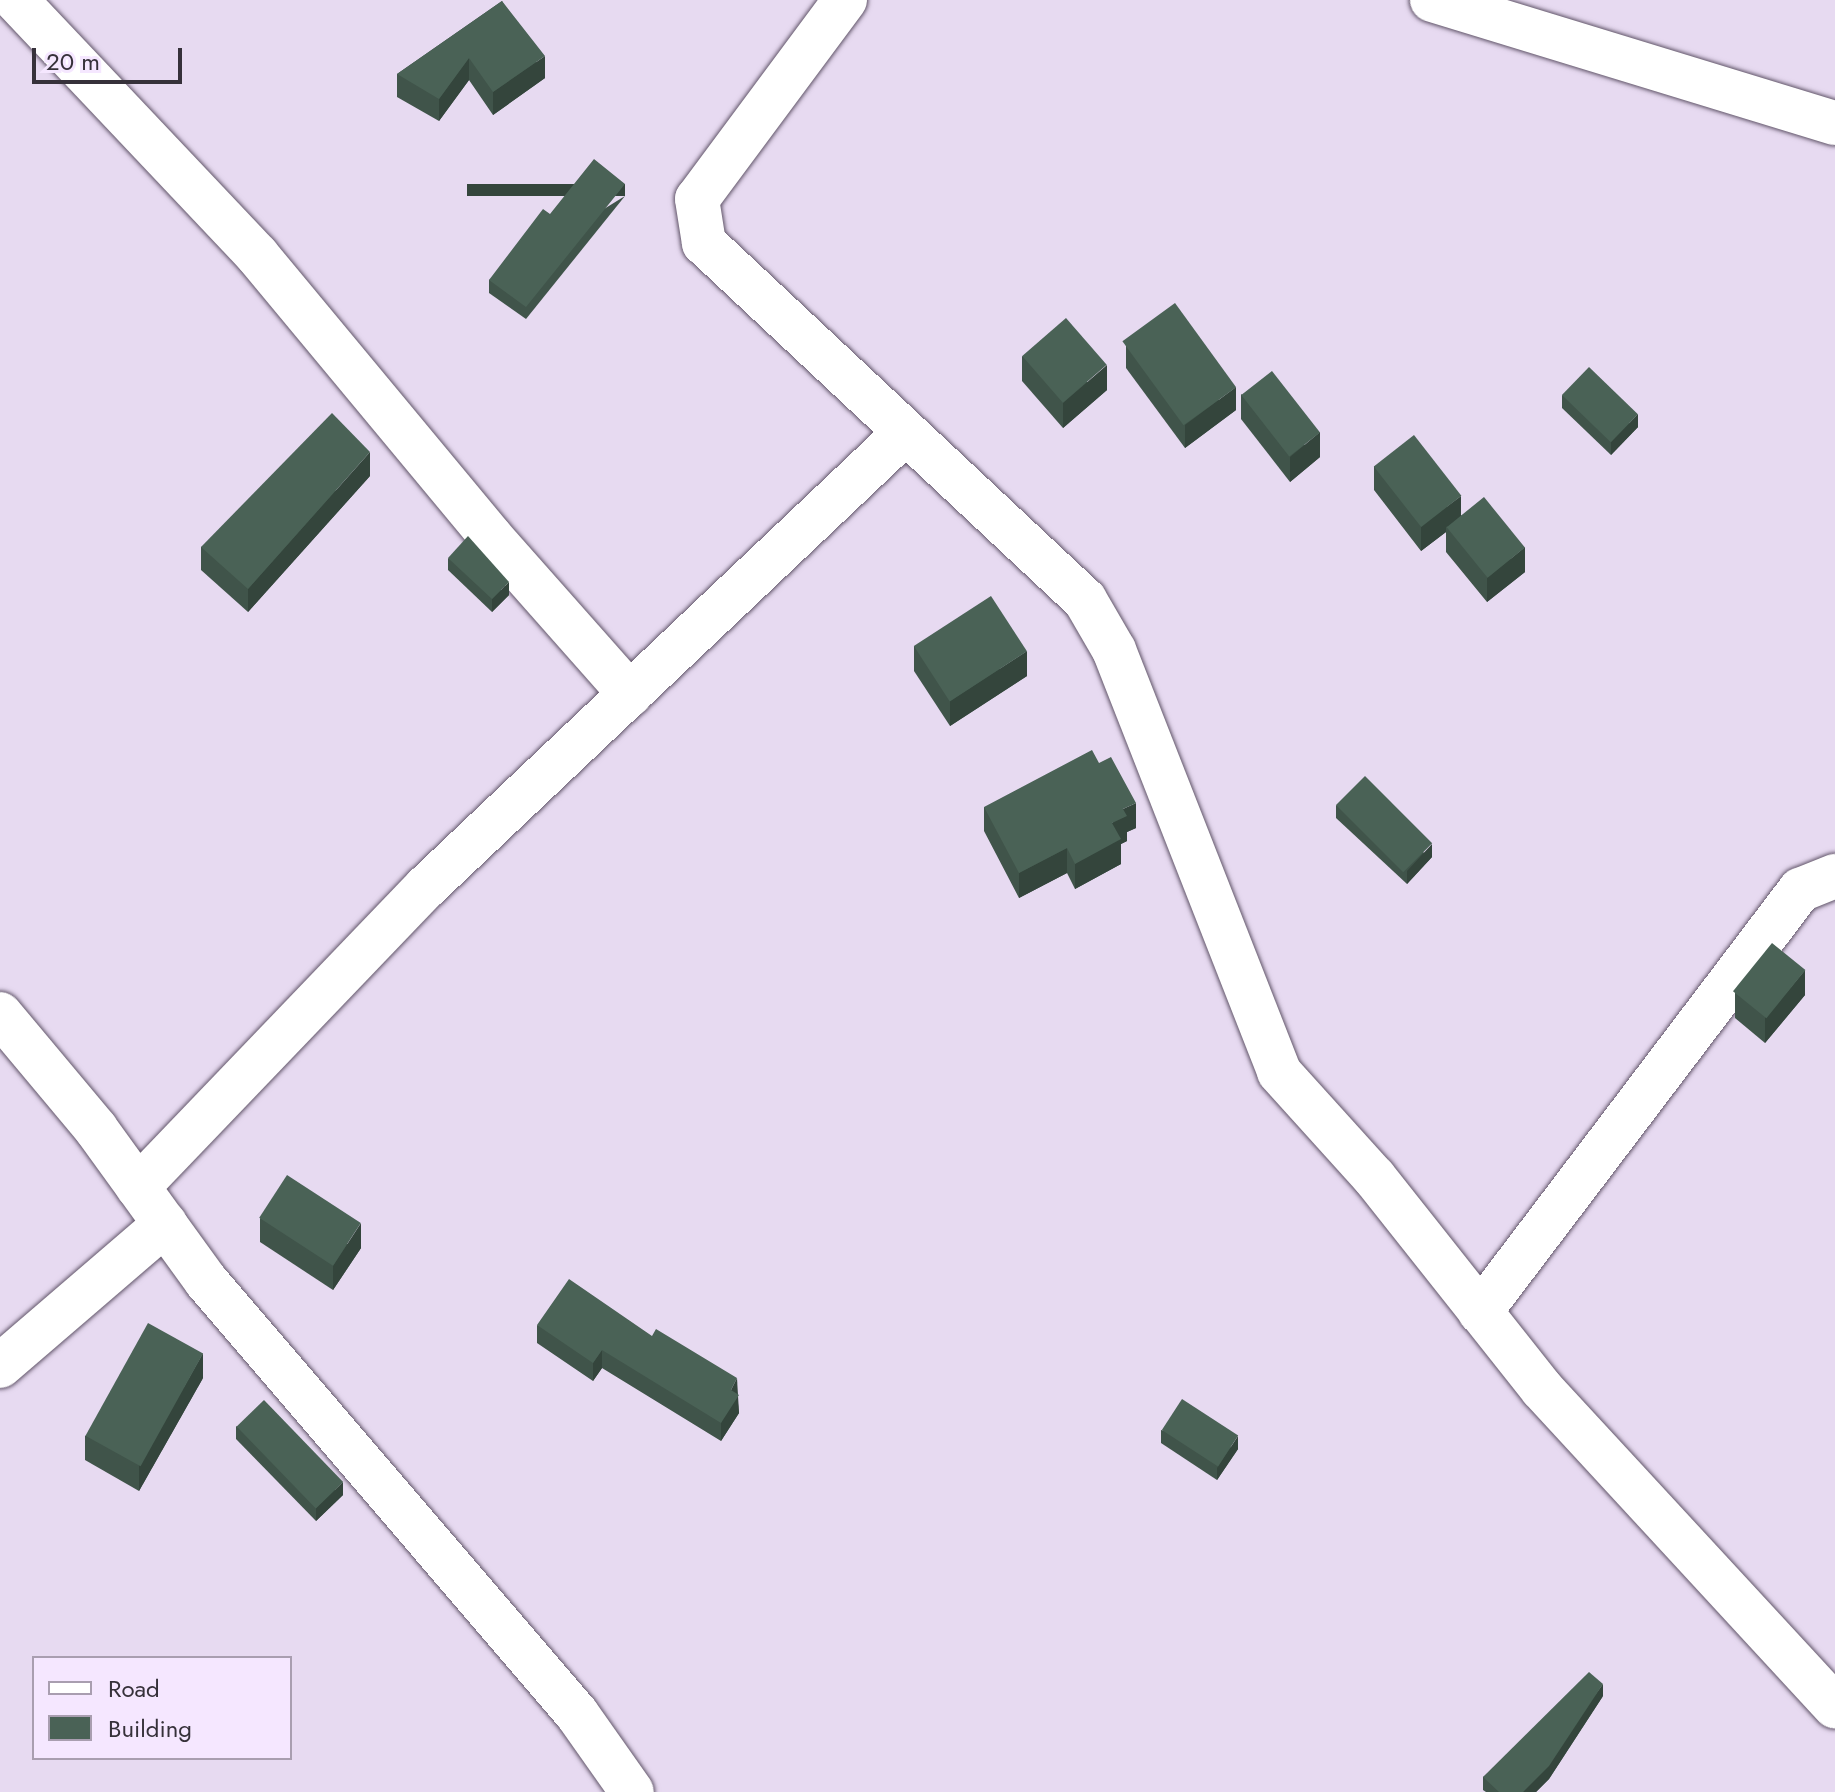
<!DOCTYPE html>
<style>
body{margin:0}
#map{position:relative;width:1835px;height:1792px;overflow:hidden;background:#e7daf1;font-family:Jost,sans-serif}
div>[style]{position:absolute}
.roads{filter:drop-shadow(0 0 2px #615569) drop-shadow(0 0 2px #615569)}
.minor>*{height:44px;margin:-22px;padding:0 22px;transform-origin:22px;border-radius:22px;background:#fff}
.wall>*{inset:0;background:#40544a}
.shaded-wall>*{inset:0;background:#34453c;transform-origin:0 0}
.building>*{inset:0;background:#4a6256;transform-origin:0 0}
span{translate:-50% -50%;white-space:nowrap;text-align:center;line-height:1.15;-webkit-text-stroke:8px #f5e7ff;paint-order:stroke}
.legend{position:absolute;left:32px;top:1656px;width:260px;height:104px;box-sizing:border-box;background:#f5e7ff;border:2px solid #a99eb0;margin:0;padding:10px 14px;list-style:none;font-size:24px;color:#36313a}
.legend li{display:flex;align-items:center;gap:16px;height:40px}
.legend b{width:40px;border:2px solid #a99eb0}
.scale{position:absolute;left:32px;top:48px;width:150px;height:36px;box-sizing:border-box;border:4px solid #36313a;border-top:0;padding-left:10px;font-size:24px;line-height:28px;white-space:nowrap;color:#36313a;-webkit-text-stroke:6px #f5e7ff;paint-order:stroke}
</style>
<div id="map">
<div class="roads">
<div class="minor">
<i style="left:16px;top:0;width:351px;rotate:46.6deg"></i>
<i style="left:257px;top:255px;width:366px;rotate:50.3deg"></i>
<i style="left:491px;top:537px;width:210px;rotate:48.5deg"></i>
<i style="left:845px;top:0;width:248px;rotate:126.6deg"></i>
<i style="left:697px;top:199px;width:45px;rotate:81deg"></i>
<i style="left:704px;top:243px;width:522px;rotate:43.14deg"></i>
<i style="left:1085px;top:600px;width:58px;rotate:59.9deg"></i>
<i style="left:1114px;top:650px;width:453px;rotate:68.6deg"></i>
<i style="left:1279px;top:1072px;width:142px;rotate:47.9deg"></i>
<i style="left:1374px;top:1177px;width:270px;rotate:51.6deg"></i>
<i style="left:1542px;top:1389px;width:432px;rotate:47.3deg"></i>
<i style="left:1432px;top:0;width:421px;rotate:17deg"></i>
<i style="left:0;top:1014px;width:150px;rotate:50.1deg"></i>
<i style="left:96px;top:1129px;width:188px;rotate:54.1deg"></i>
<i style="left:206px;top:1281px;width:570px;rotate:49.41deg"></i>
<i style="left:577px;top:1714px;width:95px;rotate:54.8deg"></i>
<i style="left:138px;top:1187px;width:416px;rotate:-46.2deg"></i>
<i style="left:426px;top:887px;width:660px;rotate:-43.47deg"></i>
<i style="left:1480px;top:1312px;width:530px;rotate:-52.83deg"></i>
<i style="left:1800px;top:890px;width:38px;rotate:-22deg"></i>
<i style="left:0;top:1366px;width:218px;rotate:-40.7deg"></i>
</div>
</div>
<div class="wall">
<i style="clip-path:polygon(502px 1px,545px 78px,493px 115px,469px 80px,439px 121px,397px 97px,397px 74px)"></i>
<i style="clip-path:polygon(625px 196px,526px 319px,489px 293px,489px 280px)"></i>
<i style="clip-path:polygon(1126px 345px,1236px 410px,1185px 448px,1126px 368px)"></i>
<i style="clip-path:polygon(1022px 356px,1107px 390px,1063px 428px,1022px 381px)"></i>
<i style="clip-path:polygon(1241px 394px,1320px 457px,1290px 482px,1241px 419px)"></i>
<i style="clip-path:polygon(1562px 395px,1638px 427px,1611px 455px,1562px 408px)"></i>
<i style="clip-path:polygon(1374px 466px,1461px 515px,1525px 572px,1487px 602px,1446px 552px,1446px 532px,1421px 551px,1374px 490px)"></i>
<i style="clip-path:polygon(370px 476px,248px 612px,201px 570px,201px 547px)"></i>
<i style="clip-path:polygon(448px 558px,509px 595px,492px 612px,448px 570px)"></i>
<i style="clip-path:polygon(914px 646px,1027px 676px,950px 726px,914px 671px)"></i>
<i style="clip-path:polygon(1336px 805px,1432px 857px,1407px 884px,1336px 818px)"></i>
<i style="clip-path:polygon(984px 807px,1136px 828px,1127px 832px,1127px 841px,1121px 844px,1121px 864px,1075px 889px,1067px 873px,1019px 898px,984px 831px)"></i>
<i style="clip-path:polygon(1735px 993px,1805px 995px,1765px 1043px,1735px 1018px)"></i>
<i style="clip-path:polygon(260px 1218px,361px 1248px,333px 1290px,260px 1242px)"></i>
<i style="clip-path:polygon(537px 1325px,737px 1394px,739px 1413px,721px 1441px,602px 1368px,593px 1381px,537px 1343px)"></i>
<i style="clip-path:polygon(203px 1378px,139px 1491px,85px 1460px,85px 1436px)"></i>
<i style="clip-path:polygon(236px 1426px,343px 1495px,316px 1521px,236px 1439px)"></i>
<i style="clip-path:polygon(1161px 1430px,1238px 1449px,1217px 1480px,1161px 1443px)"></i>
<i style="clip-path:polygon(1603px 1696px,1549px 1779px,1536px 1792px,1486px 1792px,1483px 1790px,1483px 1777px)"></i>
</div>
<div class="shaded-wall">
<i style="clip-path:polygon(545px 56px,545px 78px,493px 115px,493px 92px)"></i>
<i style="clip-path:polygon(469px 58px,469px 80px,439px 121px,439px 99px)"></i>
<i style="left:625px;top:184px;width:12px;height:158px;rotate:90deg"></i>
<i style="clip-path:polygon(1107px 365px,1107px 390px,1063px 428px,1063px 403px)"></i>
<i style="clip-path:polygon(1236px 387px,1236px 410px,1185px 448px,1185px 425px)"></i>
<i style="clip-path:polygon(1638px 414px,1638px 427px,1611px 455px,1611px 442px)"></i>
<i style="clip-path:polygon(1320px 432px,1320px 457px,1290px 482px,1290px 457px)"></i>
<i style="clip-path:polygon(370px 452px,370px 476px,248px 612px,248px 589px)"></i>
<i style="clip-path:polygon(1461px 496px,1461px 521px,1446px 527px,1446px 532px,1421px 551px,1421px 526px)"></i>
<i style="clip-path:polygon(1525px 547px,1525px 572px,1487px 602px,1487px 578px)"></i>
<i style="clip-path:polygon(509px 582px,509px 595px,492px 612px,492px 599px)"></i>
<i style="clip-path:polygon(1027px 651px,1027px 676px,950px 726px,950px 701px)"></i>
<i style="clip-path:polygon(1136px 803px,1136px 828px,1127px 832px,1127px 841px,1121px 844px,1121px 864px,1075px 889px,1075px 864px,1112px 823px,1123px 809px)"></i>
<i style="clip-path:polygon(1432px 844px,1432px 857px,1407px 884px,1407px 871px)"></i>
<i style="clip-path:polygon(1067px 848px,1067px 873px,1019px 898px,1019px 873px)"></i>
<i style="clip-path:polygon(1805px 970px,1805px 995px,1765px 1043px,1765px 1018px)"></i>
<i style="clip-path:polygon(361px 1223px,361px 1248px,333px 1290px,333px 1266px)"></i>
<i style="clip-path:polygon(602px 1350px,602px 1368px,593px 1381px,593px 1363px)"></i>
<i style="clip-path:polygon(203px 1353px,203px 1378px,139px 1491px,139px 1466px)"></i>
<i style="clip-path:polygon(737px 1378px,739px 1413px,721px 1441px,721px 1423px,731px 1390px)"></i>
<i style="clip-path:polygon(1238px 1436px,1238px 1449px,1217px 1480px,1217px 1468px)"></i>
<i style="clip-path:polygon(343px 1482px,343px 1495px,316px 1521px,316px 1508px)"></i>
<i style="clip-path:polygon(1603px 1684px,1603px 1696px,1549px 1779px,1536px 1792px,1523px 1792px)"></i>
</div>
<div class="building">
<i style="clip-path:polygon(502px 1px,545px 56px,493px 92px,469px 58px,439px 99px,397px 74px)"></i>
<i style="clip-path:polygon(594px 159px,625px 184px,526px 307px,489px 280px,543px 209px,550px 214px)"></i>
<i style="left:1175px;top:303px;width:104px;height:65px;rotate:54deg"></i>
<i style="left:1066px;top:318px;width:62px;height:58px;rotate:49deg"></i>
<i style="left:1589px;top:367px;width:68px;height:39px;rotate:44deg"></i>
<i style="left:1272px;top:371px;width:78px;height:39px;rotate:52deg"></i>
<i style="clip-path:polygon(332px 413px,370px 452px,248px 589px,201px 547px)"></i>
<i style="left:1414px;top:435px;width:77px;height:51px;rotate:52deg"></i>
<i style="left:1484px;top:497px;width:65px;height:48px;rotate:51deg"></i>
<i style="clip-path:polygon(468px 536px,509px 582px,492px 599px,448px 558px)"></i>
<i style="left:991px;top:596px;width:66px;height:92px;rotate:57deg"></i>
<i style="clip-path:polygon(1092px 750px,1099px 763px,1111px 757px,1136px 803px,1123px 809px,1127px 816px,1112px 823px,1121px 839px,1075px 864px,1067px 848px,1019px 873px,984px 807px)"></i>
<i style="left:1365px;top:776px;width:95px;height:41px;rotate:45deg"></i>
<i style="left:1772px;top:943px;width:43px;height:62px;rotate:39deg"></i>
<i style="left:287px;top:1175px;width:88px;height:51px;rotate:33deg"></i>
<i style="clip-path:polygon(569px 1279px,652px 1336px,656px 1329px,737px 1378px,731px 1390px,739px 1395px,721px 1423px,602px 1350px,593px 1363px,537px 1325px)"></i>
<i style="left:148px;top:1323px;width:63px;height:129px;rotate:29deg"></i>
<i style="left:1182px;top:1399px;width:67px;height:37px;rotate:33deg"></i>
<i style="left:264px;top:1400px;width:114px;height:38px;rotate:46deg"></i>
<i style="clip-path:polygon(1589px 1672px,1603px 1684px,1549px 1766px,1523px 1792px,1499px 1792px,1483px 1777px)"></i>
</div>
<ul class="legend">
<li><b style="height:10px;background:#fff"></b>Road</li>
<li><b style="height:22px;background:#4a6256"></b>Building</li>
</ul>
<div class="scale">20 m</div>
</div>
